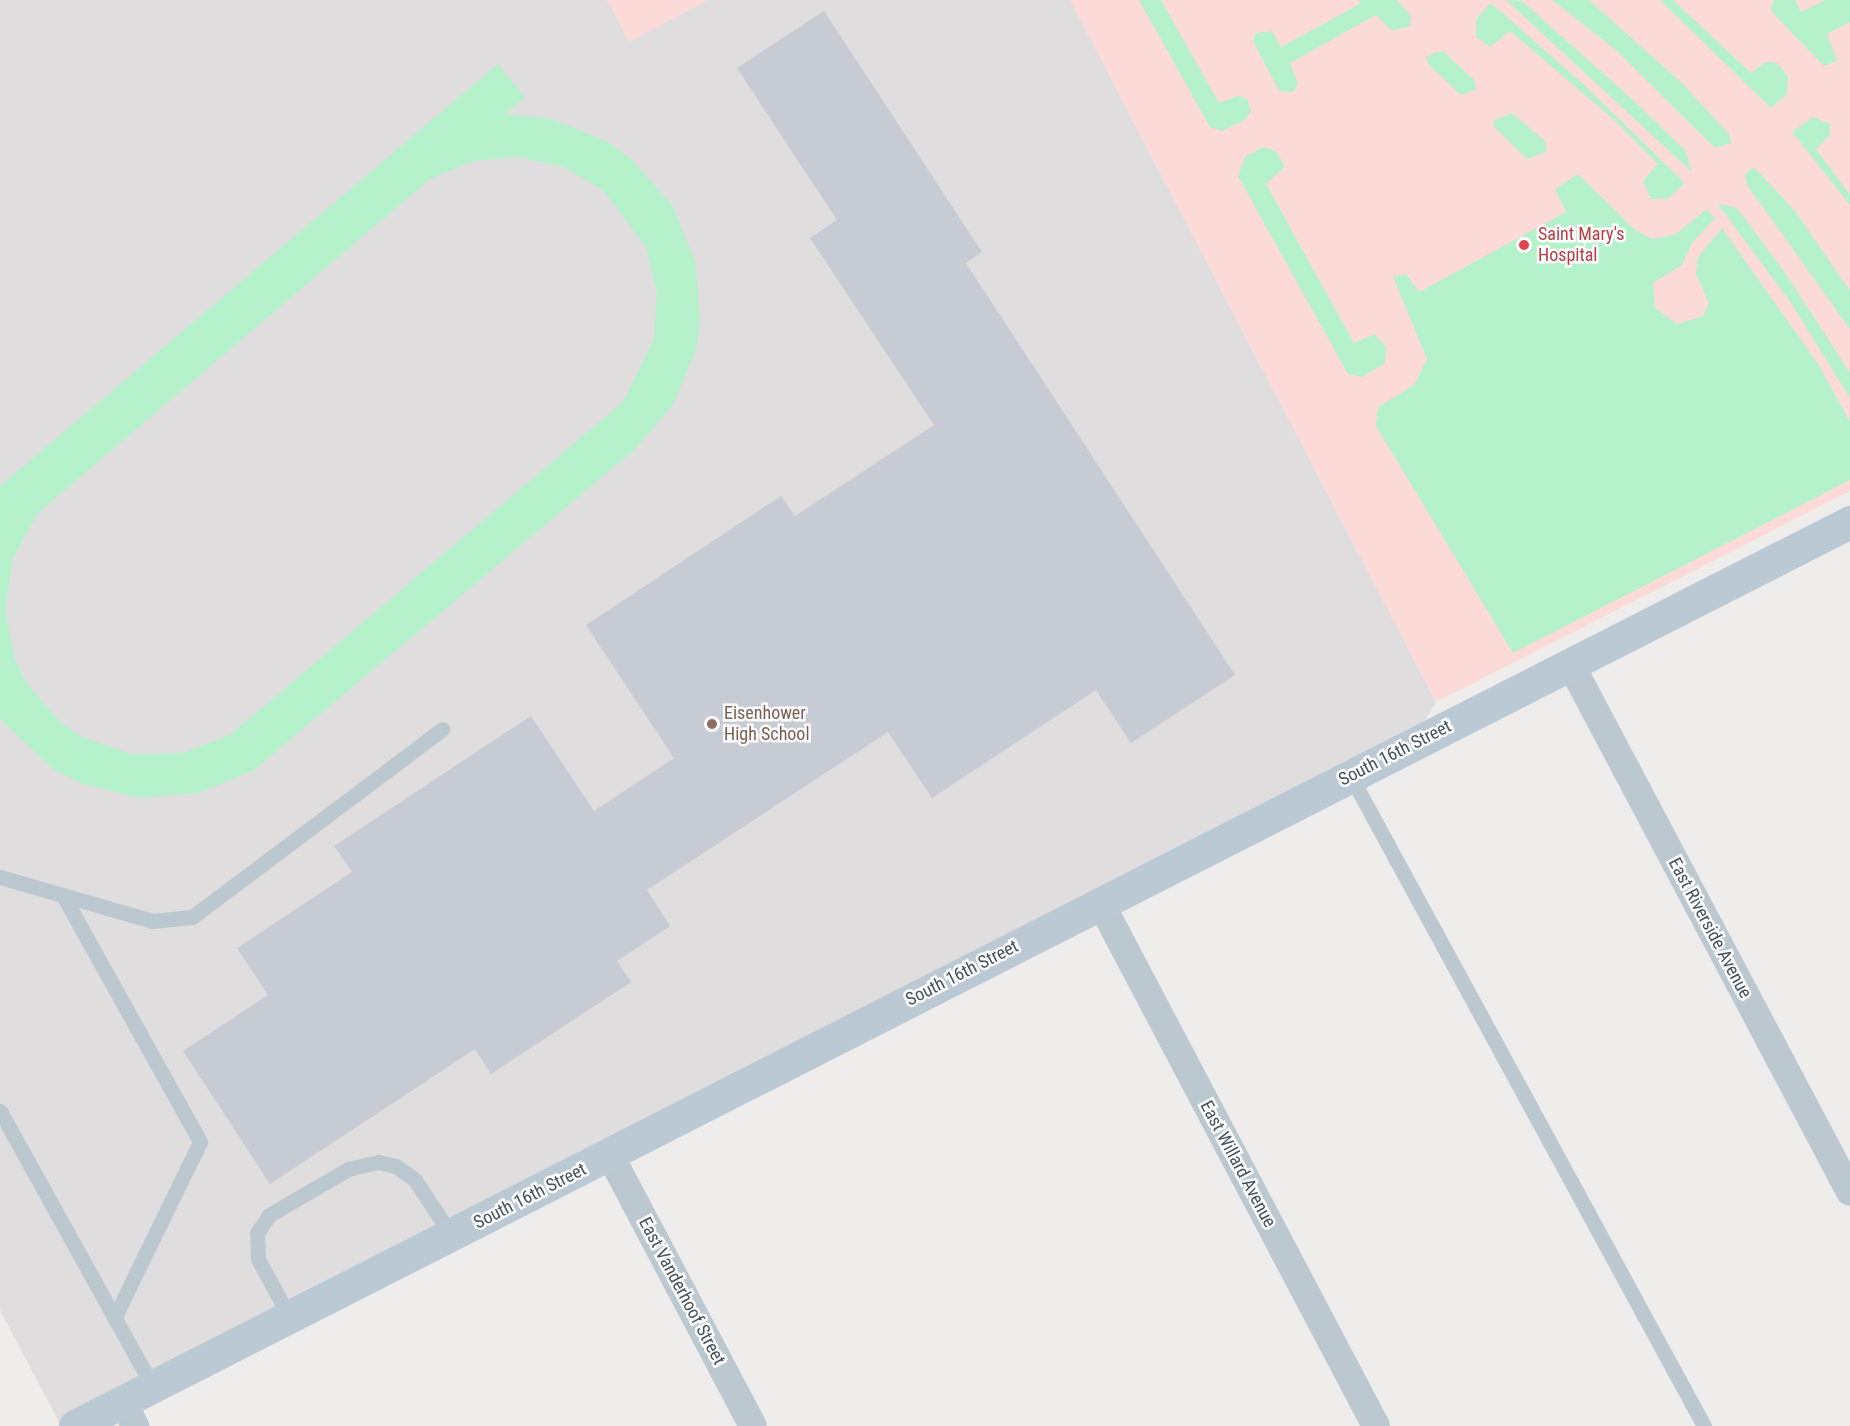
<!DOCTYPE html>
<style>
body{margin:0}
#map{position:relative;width:1850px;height:1426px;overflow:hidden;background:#efecec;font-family:"Roboto Condensed",sans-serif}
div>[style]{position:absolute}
.education>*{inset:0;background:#e0ddde}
.medical>*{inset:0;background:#fcdad8}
.green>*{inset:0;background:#b5f1ca}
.building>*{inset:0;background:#c7cbd3}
.lane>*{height:15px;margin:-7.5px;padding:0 7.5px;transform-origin:7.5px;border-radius:7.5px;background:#bbc8d0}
.street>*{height:28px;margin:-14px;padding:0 14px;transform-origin:14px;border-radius:14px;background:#bbc8d0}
.secondary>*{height:33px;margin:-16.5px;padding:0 16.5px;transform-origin:16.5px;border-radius:16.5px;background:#bbc9d5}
.dots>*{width:16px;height:16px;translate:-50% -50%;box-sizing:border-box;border:3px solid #fff;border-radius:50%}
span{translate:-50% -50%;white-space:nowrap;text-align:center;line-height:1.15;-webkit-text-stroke:5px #fff;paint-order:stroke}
.health-label{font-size:18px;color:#be3a42}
.left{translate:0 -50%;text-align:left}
.education-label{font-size:18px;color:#785e54}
.street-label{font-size:18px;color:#43515b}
</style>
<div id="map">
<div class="education">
<i style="clip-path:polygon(0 0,607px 0,629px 41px,708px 0,1070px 0,1436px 702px,1410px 745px,61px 1426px,0 1310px)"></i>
</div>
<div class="medical">
<i style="clip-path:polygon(607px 0,708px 0,629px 42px)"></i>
<i style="clip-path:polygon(1070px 0,1850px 0,1850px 491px,1436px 702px)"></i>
</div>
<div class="green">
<i style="clip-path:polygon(1139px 0,1161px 0,1219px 103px,1238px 96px,1247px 99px,1251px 111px,1245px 120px,1222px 131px,1210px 127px)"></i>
<i style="clip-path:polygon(1358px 0,1397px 0,1411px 16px,1410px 26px,1392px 31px,1376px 15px,1290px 63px,1298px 84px,1293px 92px,1279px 91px,1253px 41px,1256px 33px,1272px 31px,1281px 47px,1360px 4px)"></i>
<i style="clip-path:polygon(1506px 0,1522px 1px,1632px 99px,1685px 150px,1692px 172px)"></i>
<i style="clip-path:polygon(1552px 0,1589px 0,1682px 83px,1729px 134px,1731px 143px,1715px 148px,1617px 51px)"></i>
<i style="clip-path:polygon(1660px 0,1673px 0,1751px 73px,1765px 62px,1777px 63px,1788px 76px,1787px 94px,1771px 108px)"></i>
<i style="clip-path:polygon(1773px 0,1795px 0,1801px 12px,1825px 0,1850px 0,1850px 22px,1827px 34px,1837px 61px,1824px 66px,1771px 11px)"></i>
<i style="clip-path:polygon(1491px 3px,1583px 84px,1685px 183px,1668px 199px,1651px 199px,1643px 181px,1658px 164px,1613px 119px,1510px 31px,1490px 47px,1476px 37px,1476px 19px)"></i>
<i style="clip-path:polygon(1436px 52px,1444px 52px,1475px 81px,1476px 90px,1461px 95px,1429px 65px,1426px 57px)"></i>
<i style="clip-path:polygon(evenodd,498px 64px,525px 97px,505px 114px,552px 119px,608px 142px,632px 160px,672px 205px,695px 261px,700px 320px,696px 349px,673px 405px,634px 450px,254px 770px,199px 793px,139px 798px,81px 783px,54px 770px,0 719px,0 486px,498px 64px,519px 157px,564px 167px,604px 191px,646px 247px,657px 292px,654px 339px,623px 402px,230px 735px,182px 753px,131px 754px,82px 737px,60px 722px,26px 682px,15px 660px,5px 609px,13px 558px,38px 513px,430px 179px,473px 161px,519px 157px)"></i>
<i style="clip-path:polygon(1512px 113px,1546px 142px,1546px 152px,1527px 159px,1494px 127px,1494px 120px)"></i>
<i style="clip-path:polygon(1813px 117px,1830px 124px,1830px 135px,1816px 149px,1850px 195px,1850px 205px,1792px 132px)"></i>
<i style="clip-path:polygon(1263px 147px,1276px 151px,1285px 167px,1266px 184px,1354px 343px,1375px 334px,1386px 347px,1385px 363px,1362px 377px,1348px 374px,1238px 176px,1245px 157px)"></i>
<i style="clip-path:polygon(1754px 167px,1795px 211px,1850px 291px,1850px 329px,1747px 185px,1745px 174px)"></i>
<i style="clip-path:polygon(1578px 174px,1635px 230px,1652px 239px,1676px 234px,1707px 209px,1715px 219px,1692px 243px,1682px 265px,1653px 283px,1655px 308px,1677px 324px,1703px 316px,1709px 303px,1696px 274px,1698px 257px,1722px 228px,1818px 364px,1850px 422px,1850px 480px,1513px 653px,1376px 426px,1378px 407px,1414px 385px,1427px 359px,1393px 277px,1406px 274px,1419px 292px,1566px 212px,1555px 189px)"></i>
<i style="clip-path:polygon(1717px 203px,1737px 208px,1784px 271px,1850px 373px,1850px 398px,1791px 303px)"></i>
</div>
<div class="building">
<i style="clip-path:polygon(824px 11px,982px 252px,966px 263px,1235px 675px,1131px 743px,1096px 690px,932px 798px,888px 732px,647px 890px,670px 926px,617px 961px,631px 982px,491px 1074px,475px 1049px,270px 1184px,183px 1051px,268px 995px,237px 948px,352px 872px,334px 846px,531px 716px,594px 811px,674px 758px,586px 625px,781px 496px,795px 516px,934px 425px,810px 238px,837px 220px,737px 68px)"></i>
</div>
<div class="lane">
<i style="left:1350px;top:775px;width:741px;rotate:61.46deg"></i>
<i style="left:0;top:877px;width:158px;rotate:16.1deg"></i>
<i style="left:152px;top:921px;width:40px;rotate:-5.7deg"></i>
<i style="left:192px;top:917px;width:313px;rotate:-36.9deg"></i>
<i style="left:65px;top:899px;width:278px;rotate:60.9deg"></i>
<i style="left:200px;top:1142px;width:196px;rotate:116deg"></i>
<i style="left:0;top:1111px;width:316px;rotate:61deg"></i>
<i style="left:290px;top:1318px;width:67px;rotate:-118.5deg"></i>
<i style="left:258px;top:1259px;width:26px;rotate:-92deg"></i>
<i style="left:257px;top:1233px;width:22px;rotate:-56deg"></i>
<i style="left:269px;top:1215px;width:91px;rotate:-30.2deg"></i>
<i style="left:348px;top:1169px;width:31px;rotate:-13deg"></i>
<i style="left:378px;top:1162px;width:18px;rotate:13deg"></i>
<i style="left:396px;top:1166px;width:24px;rotate:36deg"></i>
<i style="left:415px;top:1180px;width:67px;rotate:56.5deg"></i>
</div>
<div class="street">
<i style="left:1571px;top:665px;width:596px;rotate:62.1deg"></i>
<i style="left:1100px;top:902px;width:592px;rotate:62.22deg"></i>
<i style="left:610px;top:1155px;width:306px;rotate:62.2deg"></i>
<i style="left:123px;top:1402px;width:27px;rotate:63deg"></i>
</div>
<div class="secondary">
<i style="left:75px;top:1426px;width:1992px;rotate:-26.99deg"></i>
</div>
<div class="dots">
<i style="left:1524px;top:245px;background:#e0444e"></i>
<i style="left:712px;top:724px;background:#8d6e63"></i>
</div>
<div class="health-label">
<span class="left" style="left:1538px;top:245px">Saint Mary's<br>Hospital</span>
</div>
<div class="education-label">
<span class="left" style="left:724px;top:724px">Eisenhower<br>High School</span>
</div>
<div class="street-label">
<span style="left:1395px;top:753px;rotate:-27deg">South 16th Street</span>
<span style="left:1710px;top:928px;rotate:62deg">East Riverside Avenue</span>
<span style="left:962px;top:973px;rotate:-27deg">South 16th Street</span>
<span style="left:1238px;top:1164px;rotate:62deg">East Willard Avenue</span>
<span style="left:530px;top:1196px;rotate:-27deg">South 16th Street</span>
<span style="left:682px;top:1291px;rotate:62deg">East Vanderhoof Street</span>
</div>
</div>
